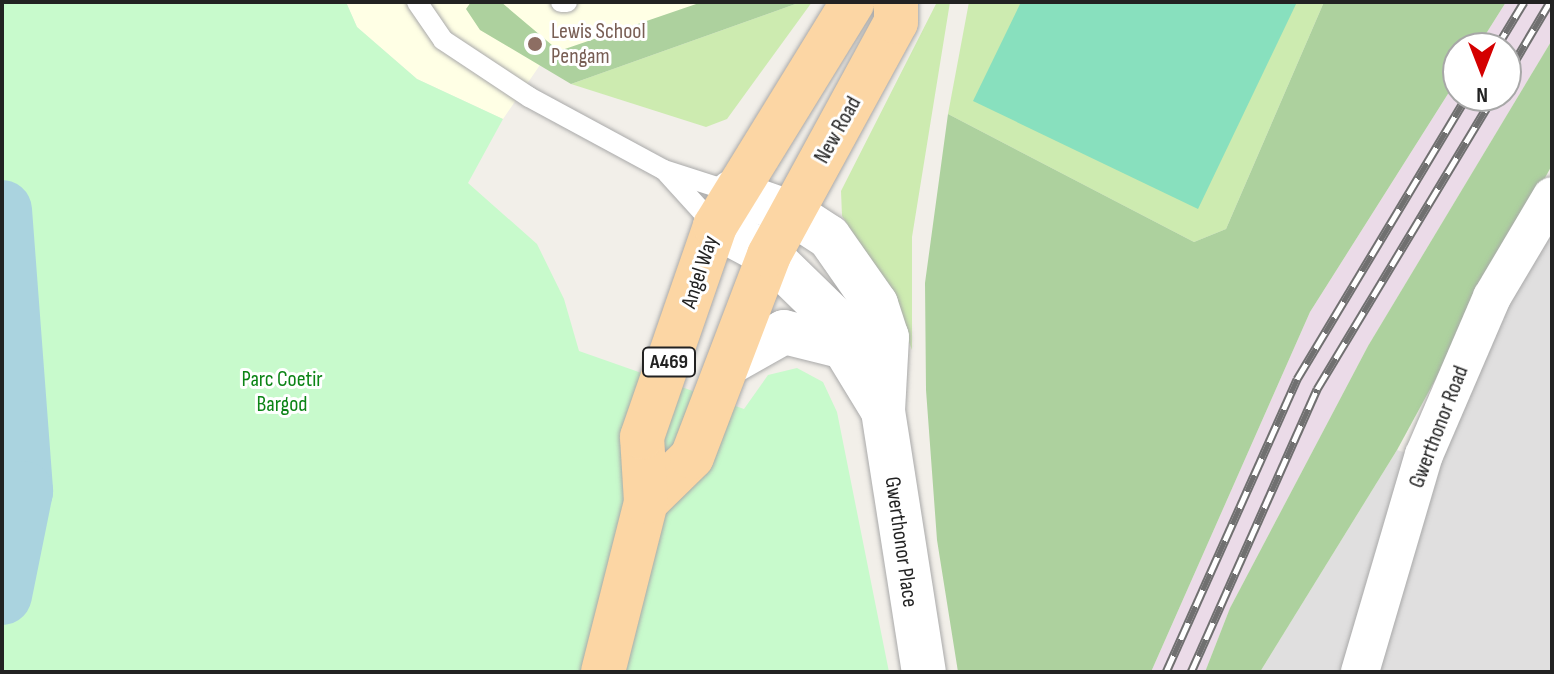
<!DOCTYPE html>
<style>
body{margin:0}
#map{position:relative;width:1554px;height:674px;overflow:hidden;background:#f2efe9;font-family:"Sofia Sans Condensed",sans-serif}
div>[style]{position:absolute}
.residential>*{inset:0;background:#e0dfdf}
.industrial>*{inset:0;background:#ebdbe8}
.education>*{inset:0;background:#ffffe5}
.grass>*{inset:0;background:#cdebb0}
.forest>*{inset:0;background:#add19e}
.park>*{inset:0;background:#c8facc}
.pitch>*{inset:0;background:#88e0be}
.river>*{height:60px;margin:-30px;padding:0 30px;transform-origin:30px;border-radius:30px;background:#aad3df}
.roads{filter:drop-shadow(0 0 2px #a9a9a9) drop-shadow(0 0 2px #a9a9a9)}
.service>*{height:20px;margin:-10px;padding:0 10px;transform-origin:10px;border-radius:10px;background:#fff}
.minor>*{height:38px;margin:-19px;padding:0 19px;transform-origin:19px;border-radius:19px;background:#fff}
.tertiary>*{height:44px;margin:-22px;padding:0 22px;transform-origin:22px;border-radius:22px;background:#fff}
.primary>*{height:44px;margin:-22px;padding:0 22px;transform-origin:22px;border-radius:22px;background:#fcd6a4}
.rail>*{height:9px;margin-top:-4.5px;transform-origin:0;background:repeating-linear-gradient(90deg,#fff 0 18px,#707070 0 36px);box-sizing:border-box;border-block:2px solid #707070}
.dots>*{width:22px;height:22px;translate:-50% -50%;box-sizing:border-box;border:4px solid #fff;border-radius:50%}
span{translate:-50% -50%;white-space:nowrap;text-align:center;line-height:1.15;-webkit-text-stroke:6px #fff;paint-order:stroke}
.shield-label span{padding:2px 6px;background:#fff;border:2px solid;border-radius:6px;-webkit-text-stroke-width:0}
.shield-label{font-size:20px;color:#222;font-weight:700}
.education-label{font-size:22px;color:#785e54}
.left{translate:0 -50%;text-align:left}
.street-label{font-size:22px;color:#222}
.park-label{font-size:22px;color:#0c8416}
.frame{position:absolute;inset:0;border:4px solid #222;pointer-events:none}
.north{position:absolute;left:1442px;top:32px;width:80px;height:80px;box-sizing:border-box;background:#fff;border:2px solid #a7a7a7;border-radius:50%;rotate:180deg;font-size:22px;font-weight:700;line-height:32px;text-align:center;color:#222}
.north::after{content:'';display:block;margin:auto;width:28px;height:36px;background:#d40000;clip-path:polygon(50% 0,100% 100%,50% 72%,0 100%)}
</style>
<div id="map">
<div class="residential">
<i style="clip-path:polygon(1552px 229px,1552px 672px,1260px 672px,1397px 450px,1438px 463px,1493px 332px)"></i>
</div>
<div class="industrial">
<i style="clip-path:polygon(1506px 2px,1552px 2px,1552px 40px,1368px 346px,1230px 608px,1205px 672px,1151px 672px,1310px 312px,1458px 78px,1458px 96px,1506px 96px,1506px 48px,1477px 48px)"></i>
</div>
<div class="education">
<i style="clip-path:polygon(346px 2px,801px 2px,542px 62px,503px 119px,417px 79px,357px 27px)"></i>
</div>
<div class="grass">
<i style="clip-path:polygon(801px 2px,812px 2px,727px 119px,706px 127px,571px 84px)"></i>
<i style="clip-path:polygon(937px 2px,950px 2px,912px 237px,912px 350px,886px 282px,842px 216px,841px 191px)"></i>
<i style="clip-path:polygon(969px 2px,1324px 2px,1226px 229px,1194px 242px,948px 114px)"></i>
</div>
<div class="forest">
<i style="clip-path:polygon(471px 2px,501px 2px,559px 51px,702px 2px,801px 2px,571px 84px,480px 30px,466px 9px)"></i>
<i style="clip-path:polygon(1324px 2px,1506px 2px,1477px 48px,1458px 48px,1458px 78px,1310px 312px,1151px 672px,958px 672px,937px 540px,926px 390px,925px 283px,948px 114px,1194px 242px,1226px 229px)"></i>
<i style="clip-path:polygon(1552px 40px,1552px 165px,1397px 450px,1260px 672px,1205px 672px,1230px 608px,1368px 346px)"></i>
</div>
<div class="park">
<i style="clip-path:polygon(2px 2px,346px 2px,357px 27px,417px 79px,503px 119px,468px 183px,537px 244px,564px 299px,579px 351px,744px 409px,768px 375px,797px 368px,823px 382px,837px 412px,889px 672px,2px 672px)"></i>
</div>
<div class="pitch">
<i style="clip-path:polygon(1021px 2px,1297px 2px,1198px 209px,973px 101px)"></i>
</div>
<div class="river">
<i style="left:2px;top:210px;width:282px;rotate:85.7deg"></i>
<i style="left:23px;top:491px;width:106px;rotate:101.4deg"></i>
</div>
<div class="roads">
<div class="service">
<i style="left:417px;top:2px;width:46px;rotate:55.6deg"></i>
<i style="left:443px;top:40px;width:103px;rotate:33.5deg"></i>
<i style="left:529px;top:97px;width:153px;rotate:28.4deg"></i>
<i style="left:664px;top:170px;width:71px;rotate:17.9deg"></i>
<i style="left:561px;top:2px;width:6px"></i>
<i style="left:667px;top:173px;width:72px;rotate:47.8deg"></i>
</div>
<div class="minor">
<i style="left:1360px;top:672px;width:226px;rotate:-73.6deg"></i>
<i style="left:1424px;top:455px;width:172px;rotate:-66.7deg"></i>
<i style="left:1492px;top:297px;width:117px;rotate:-59.3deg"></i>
</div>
<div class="tertiary">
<i style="left:732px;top:192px;width:64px;rotate:19.3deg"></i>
<i style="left:792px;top:213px;width:44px;rotate:33deg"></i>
<i style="left:829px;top:237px;width:82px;rotate:55deg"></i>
<i style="left:876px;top:304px;width:35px;rotate:72deg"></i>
<i style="left:887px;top:337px;width:74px;rotate:93.1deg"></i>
<i style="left:883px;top:411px;width:264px;rotate:81.1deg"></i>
<i style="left:715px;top:226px;width:61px;rotate:28.2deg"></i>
<i style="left:769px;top:255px;width:100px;rotate:44.2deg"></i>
<i style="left:841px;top:325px;width:22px;rotate:82deg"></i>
<i style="left:844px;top:347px;width:75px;rotate:58.6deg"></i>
<i style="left:729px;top:363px;width:63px;rotate:-29.4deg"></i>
<i style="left:784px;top:332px;width:62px;rotate:14deg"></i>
</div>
<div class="primary">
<i style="left:646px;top:502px;width:64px;rotate:-44.4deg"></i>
<i style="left:692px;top:457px;width:216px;rotate:-69.1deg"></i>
<i style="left:769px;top:255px;width:265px;rotate:-61.4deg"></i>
<i style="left:896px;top:22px;width:20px;rotate:-90deg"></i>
<i style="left:603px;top:672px;width:175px;rotate:-75.8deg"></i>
<i style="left:646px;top:502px;width:65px;rotate:-93.5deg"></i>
<i style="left:642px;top:437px;width:223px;rotate:-70.9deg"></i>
<i style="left:715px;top:226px;width:263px;rotate:-58.4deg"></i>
</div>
</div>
<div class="rail">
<i style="left:1496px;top:48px;width:54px;rotate:-58.7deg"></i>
<i style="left:1506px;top:76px;width:86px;rotate:-59.3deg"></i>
<i style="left:1166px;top:672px;width:321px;rotate:-65.9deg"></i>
<i style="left:1297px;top:379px;width:330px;rotate:-59deg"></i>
<i style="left:1191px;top:672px;width:310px;rotate:-66deg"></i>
<i style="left:1317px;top:389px;width:342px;rotate:-58.9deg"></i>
</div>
<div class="dots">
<i style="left:535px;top:44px;background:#8d6e63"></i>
</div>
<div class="shield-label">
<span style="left:669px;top:362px">A469</span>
</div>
<div class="education-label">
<span class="left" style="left:551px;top:44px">Lewis School<br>Pengam</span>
</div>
<div class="street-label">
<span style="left:838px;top:130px;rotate:-61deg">New Road</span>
<span style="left:700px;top:272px;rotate:-72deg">Angel Way</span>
<span style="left:1439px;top:427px;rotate:-69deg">Gwerthonor Road</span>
<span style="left:901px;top:542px;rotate:82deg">Gwerthonor Place</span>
</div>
<div class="park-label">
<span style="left:282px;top:392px">Parc Coetir<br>Bargod</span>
</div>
<div class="frame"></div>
<div class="north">N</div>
</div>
